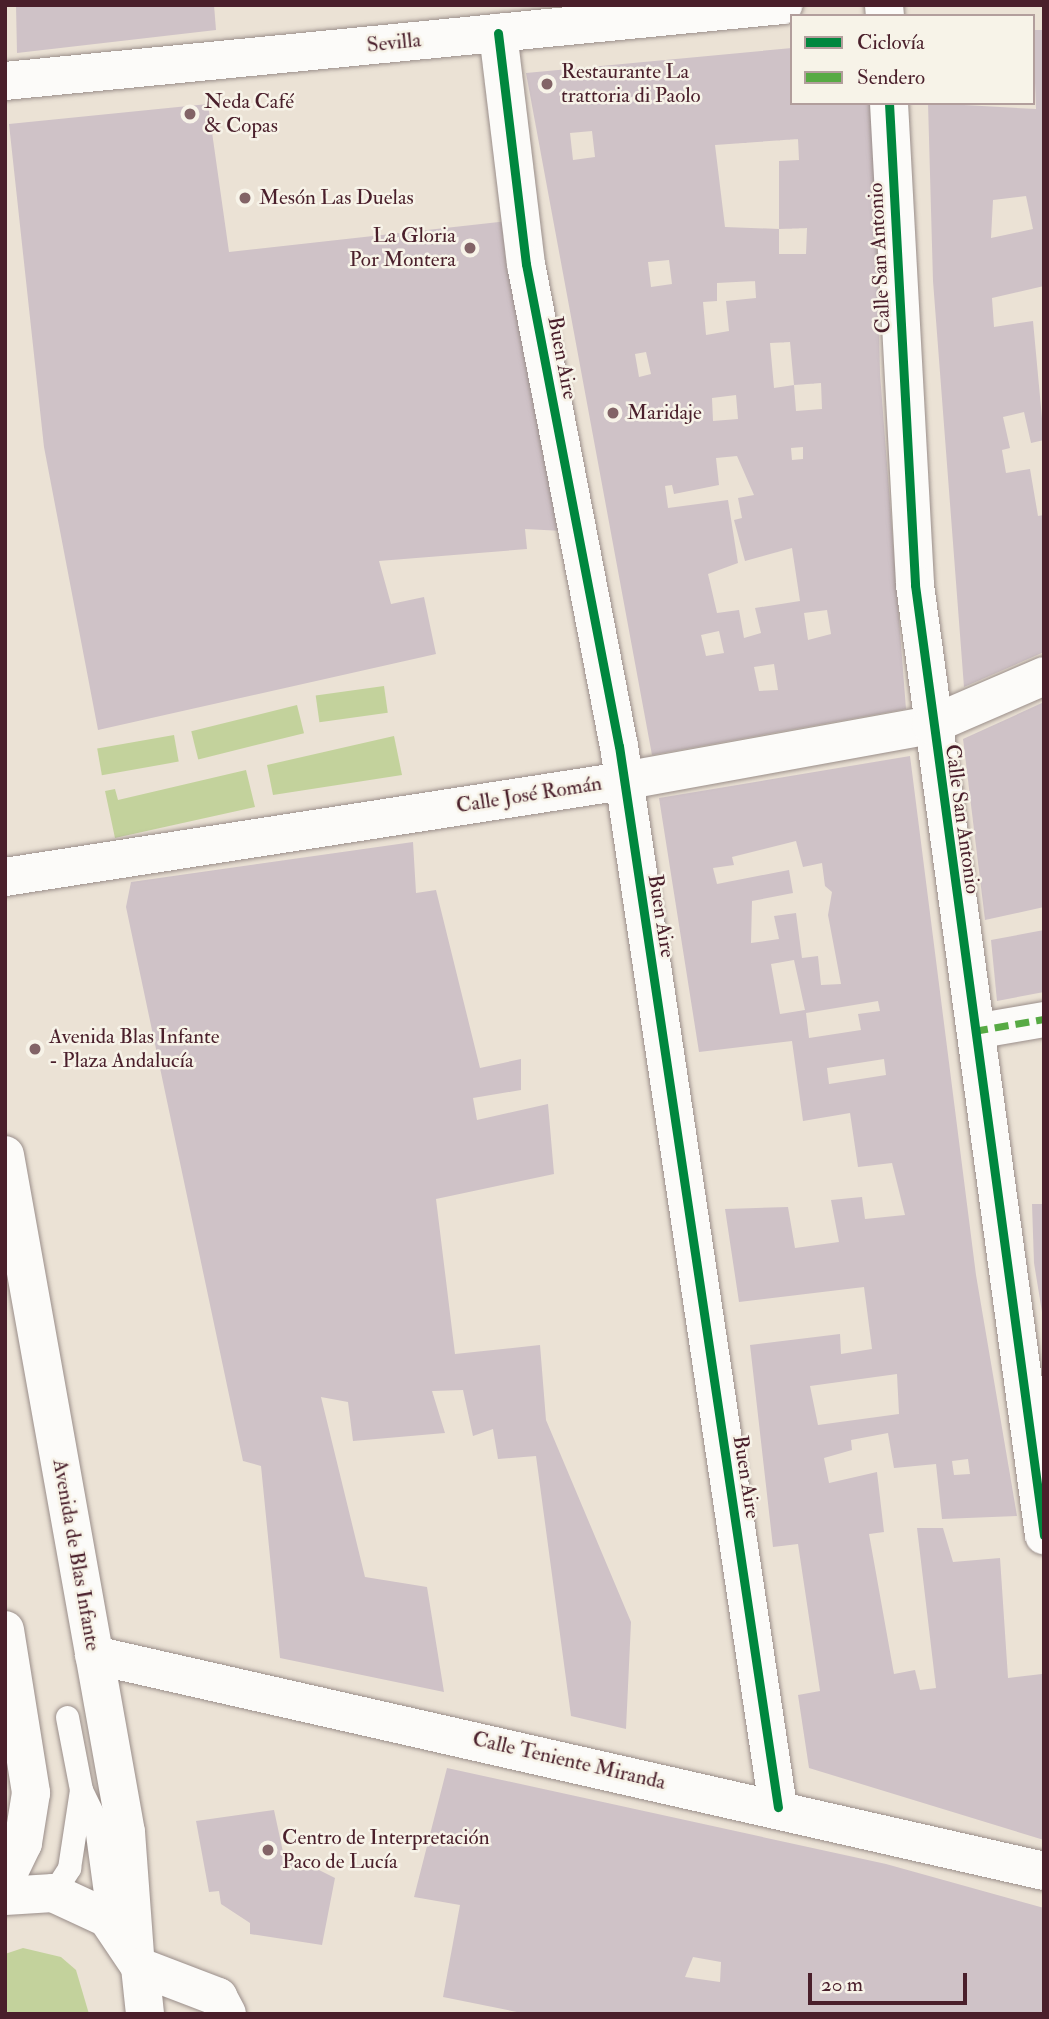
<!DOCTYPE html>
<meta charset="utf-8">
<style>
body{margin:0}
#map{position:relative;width:1049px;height:2019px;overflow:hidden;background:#ebe2d5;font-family:"IM FELL Double Pica",serif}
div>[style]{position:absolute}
.green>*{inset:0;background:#c3d29c;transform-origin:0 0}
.building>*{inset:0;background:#cfc2c7}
.roads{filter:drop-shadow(0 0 2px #9a8e8a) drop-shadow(0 0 2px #9a8e8a)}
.service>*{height:23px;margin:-11.5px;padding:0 11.5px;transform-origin:11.5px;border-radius:11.5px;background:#fcfbf9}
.pedestrian>*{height:35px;margin:-17.5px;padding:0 17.5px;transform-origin:17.5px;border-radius:17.5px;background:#fcfbf9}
.minor>*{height:38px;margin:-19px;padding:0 19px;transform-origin:19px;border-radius:19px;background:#fcfbf9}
.secondary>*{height:38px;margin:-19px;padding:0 19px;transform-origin:19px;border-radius:19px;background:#fcfbf9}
.quiet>*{height:7px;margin-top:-3.5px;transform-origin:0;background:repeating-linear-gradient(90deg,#57aa44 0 14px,transparent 0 21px)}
.cycleway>*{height:9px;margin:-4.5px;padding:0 4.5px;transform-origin:4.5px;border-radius:4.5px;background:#00873e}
.dots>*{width:19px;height:19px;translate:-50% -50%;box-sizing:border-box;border:4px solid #f7f3e8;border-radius:50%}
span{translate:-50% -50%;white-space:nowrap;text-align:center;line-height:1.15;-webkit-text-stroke:5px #f7f3e8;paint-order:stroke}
.street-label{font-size:21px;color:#4a1f2b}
.poi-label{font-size:21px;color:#4a1f2b}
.left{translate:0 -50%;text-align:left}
.right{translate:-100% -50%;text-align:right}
.frame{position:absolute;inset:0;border:7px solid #4a1f2b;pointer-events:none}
.legend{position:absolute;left:790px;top:14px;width:245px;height:91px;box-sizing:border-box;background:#f7f3e8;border:2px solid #b29e9c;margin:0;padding:9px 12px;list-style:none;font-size:21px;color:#4a1f2b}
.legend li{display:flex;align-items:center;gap:14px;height:35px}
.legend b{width:35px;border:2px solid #b29e9c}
.scale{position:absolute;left:808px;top:1973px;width:159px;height:32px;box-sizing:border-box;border:4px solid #4a1f2b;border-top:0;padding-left:9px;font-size:21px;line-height:24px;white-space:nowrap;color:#4a1f2b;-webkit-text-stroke:5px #f7f3e8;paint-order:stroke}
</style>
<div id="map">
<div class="green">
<i style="left:384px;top:686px;width:27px;height:69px;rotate:82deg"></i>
<i style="left:297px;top:705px;width:29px;height:109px;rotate:76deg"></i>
<i style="left:174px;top:735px;width:27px;height:78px;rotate:80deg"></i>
<i style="clip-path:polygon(394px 736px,402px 775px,273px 795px,267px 765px)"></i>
<i style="clip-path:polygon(246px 770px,255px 807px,115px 838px,105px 791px,115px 789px,118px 800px)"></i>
<i style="clip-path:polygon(23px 1948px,61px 1957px,76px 1970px,89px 2014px,5px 2014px,5px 1954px)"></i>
</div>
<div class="building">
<i style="clip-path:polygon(16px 5px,214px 5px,216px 30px,17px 53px)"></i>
<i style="clip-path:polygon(evenodd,1033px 30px,1044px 30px,1044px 286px,992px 298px,994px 327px,1033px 321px,1044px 440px,1031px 443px,1024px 412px,1003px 417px,1010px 448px,1002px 450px,1006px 473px,1030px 469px,1038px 516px,1044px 515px,1044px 652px,964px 687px,933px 281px,928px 103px,1036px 109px,1033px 30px,1026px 196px,1033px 229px,991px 238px,993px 200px,1026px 196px)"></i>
<i style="clip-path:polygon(evenodd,792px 48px,792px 103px,874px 103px,880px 374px,906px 709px,652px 755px,526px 73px,792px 48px,592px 131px,595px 157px,573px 160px,570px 133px,592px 131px,792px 48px,798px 139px,799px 160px,779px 161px,779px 229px,725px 227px,715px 145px,798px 139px,792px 48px,807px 228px,806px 254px,779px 254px,779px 229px,807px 228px,792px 48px,669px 260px,672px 284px,651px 287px,648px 262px,669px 260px,792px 48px,755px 281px,756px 298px,726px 301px,729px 331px,706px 335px,703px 302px,717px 301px,717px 283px,755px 281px,792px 48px,790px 342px,794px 385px,821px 383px,822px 409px,796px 411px,794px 385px,774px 388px,770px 343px,790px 342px,792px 48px,646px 352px,651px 374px,639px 377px,635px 354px,646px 352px,792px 48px,736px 395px,738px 419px,713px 421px,712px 398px,736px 395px,792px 48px,803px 447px,803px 459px,792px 460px,791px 448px,803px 447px,792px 48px,737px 456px,754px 495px,738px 498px,742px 518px,734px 520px,745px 561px,792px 548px,800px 601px,755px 608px,761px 633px,744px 638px,739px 610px,717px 613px,708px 574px,738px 563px,728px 500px,668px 508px,665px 486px,672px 485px,674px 494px,719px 485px,716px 458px,737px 456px,792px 48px,827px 610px,831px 634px,808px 640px,804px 613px,827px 610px,792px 48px,719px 631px,724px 653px,706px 656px,701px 635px,719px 631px,792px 48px,774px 664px,778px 690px,759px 691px,754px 667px,774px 664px)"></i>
<i style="clip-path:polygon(208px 104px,229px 252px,508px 221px,563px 531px,525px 529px,527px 549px,379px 561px,391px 604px,424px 597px,436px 654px,98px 730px,44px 447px,9px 124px)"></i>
<i style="clip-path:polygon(1044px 702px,1044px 907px,985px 920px,963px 739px)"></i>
<i style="clip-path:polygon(evenodd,910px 756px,976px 1275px,1017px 1516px,942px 1519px,936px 1464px,894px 1468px,888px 1433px,851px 1440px,852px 1450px,824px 1458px,829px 1483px,877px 1472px,884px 1532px,869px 1534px,894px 1674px,915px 1670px,920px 1690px,936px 1688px,917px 1528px,943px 1528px,953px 1562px,1000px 1558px,1008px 1678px,1042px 1674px,1044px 1840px,809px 1768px,798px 1695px,820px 1691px,798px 1544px,773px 1547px,750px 1345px,840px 1334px,841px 1354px,872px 1349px,864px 1287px,739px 1302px,725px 1209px,788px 1207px,795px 1248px,839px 1242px,831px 1200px,862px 1197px,865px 1219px,905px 1215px,892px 1163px,858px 1167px,850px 1113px,803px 1121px,792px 1041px,699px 1052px,659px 798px,910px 756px,796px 841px,803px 867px,822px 863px,825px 886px,832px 892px,828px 915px,841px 984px,821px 985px,818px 956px,802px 958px,796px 913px,774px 916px,779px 939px,751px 943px,752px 901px,793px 893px,789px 870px,717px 884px,713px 868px,734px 865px,732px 857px,796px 841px,910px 756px,794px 960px,805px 1010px,780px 1014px,771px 964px,794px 960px,910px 756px,878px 1001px,880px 1011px,858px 1014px,861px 1030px,809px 1038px,806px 1013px,878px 1001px,910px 756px,884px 1059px,886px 1075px,829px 1084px,827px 1068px,884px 1059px,910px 756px,897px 1374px,899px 1414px,818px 1425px,810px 1386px,897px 1374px,910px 756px,968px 1459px,970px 1474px,954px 1475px,952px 1461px,968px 1459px)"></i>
<i style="clip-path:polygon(413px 842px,416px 893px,436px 890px,480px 1068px,521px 1059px,521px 1090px,473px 1098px,477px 1120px,548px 1104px,554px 1174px,436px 1199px,455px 1354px,540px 1345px,546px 1420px,631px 1622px,626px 1729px,571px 1716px,536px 1456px,498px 1459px,493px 1429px,473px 1436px,463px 1390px,432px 1391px,445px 1433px,353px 1441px,348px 1402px,321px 1397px,365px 1577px,427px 1587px,444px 1692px,280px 1658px,261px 1466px,243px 1461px,126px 907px,131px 882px)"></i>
<i style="clip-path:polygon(1044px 930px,1044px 992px,997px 1001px,991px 940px)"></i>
<i style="clip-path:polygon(1032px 1204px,1044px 1204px,1044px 1324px,1034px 1263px)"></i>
<i style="clip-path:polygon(evenodd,447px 1768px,886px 1864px,1044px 1908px,1044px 2014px,527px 2014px,443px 1997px,460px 1905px,414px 1897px,447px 1768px,693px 1957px,721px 1962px,720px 1982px,685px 1977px,693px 1957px)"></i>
<i style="clip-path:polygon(274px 1810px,283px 1852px,335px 1878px,322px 1945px,250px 1934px,250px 1923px,221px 1904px,219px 1891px,209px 1892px,196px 1821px)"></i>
</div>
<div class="roads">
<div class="service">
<i style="left:67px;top:1717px;width:74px;rotate:79.1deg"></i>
<i style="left:81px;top:1790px;width:32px;rotate:64deg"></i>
<i style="left:95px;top:1819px;width:75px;rotate:82.3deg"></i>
<i style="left:105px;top:1893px;width:33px;rotate:65deg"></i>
<i style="left:53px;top:1893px;width:30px;rotate:-57deg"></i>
<i style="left:69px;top:1868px;width:79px;rotate:-81.3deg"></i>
</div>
<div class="pedestrian">
<i style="left:974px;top:1031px;width:71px;rotate:-9.7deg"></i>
</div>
<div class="minor">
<i style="left:884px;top:5px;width:11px;rotate:85deg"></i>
<i style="left:498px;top:33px;width:233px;rotate:83.1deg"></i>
<i style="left:526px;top:264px;width:491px;rotate:79.1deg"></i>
<i style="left:619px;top:746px;width:1073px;rotate:81.48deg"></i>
<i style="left:5px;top:81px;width:782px;rotate:-5.58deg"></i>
<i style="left:889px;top:103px;width:483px;rotate:86.9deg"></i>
<i style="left:915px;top:585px;width:959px;rotate:82.27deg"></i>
<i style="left:5px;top:877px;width:625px;rotate:-8.83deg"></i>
<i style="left:623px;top:781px;width:313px;rotate:-10.3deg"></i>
<i style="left:931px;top:725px;width:123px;rotate:-23.4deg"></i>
<i style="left:94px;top:1655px;width:974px;rotate:12.81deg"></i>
</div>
<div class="secondary">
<i style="left:5px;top:1155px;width:688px;rotate:79.87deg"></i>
<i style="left:126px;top:1832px;width:124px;rotate:85.8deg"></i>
<i style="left:5px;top:1630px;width:165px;rotate:80.9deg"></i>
<i style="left:31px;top:1793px;width:51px;rotate:99.1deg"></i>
<i style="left:23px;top:1843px;width:41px;rotate:115.9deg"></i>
<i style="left:5px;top:1896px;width:48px;rotate:-3.6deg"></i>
<i style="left:53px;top:1893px;width:60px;rotate:24.8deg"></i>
<i style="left:107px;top:1918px;width:59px;rotate:56deg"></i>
<i style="left:140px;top:1967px;width:47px;rotate:83.9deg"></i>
<i style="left:140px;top:1967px;width:84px;rotate:21deg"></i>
<i style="left:218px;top:1997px;width:19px;rotate:62deg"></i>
</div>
</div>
<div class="quiet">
<i style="left:974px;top:1031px;width:71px;rotate:-9.7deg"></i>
</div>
<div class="cycleway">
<i style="left:498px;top:33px;width:233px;rotate:83.1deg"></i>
<i style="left:526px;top:264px;width:491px;rotate:79.1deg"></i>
<i style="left:619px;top:746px;width:1073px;rotate:81.48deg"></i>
<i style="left:889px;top:103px;width:483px;rotate:86.9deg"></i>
<i style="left:915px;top:585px;width:959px;rotate:82.27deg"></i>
</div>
<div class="dots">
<i style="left:547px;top:84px;background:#826366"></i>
<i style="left:190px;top:114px;background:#826366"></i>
<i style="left:245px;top:198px;background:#826366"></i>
<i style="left:470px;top:248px;background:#826366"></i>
<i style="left:613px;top:413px;background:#826366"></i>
<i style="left:35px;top:1049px;background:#826366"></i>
<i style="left:268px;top:1850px;background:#826366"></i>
</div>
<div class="street-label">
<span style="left:394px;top:43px;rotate:-6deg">Sevilla</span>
<span style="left:880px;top:258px;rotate:-93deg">Calle San Antonio</span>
<span style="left:562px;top:358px;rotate:79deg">Buen Aire</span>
<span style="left:529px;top:795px;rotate:-9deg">Calle José Román</span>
<span style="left:962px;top:819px;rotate:82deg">Calle San Antonio</span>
<span style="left:661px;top:916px;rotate:81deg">Buen Aire</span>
<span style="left:746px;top:1477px;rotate:81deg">Buen Aire</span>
<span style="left:76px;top:1555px;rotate:80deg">Avenida de Blas Infante</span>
<span style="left:569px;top:1761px;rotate:13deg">Calle Teniente Miranda</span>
</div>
<div class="poi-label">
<span class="left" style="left:561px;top:84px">Restaurante La<br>trattoria di Paolo</span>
<span class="left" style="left:204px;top:114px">Neda Café<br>&amp; Copas</span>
<span class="left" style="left:259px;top:198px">Mesón Las Duelas</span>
<span class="right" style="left:456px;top:248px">La Gloria<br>Por Montera</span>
<span class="left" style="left:627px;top:413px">Maridaje</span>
<span class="left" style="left:49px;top:1049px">Avenida Blas Infante<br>- Plaza Andalucía</span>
<span class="left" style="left:282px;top:1850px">Centro de Interpretación<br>Paco de Lucía</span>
</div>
<div class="frame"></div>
<ul class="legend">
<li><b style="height:9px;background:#00873e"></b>Ciclovía</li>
<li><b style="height:9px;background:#57aa44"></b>Sendero</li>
</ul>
<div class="scale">20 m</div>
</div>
